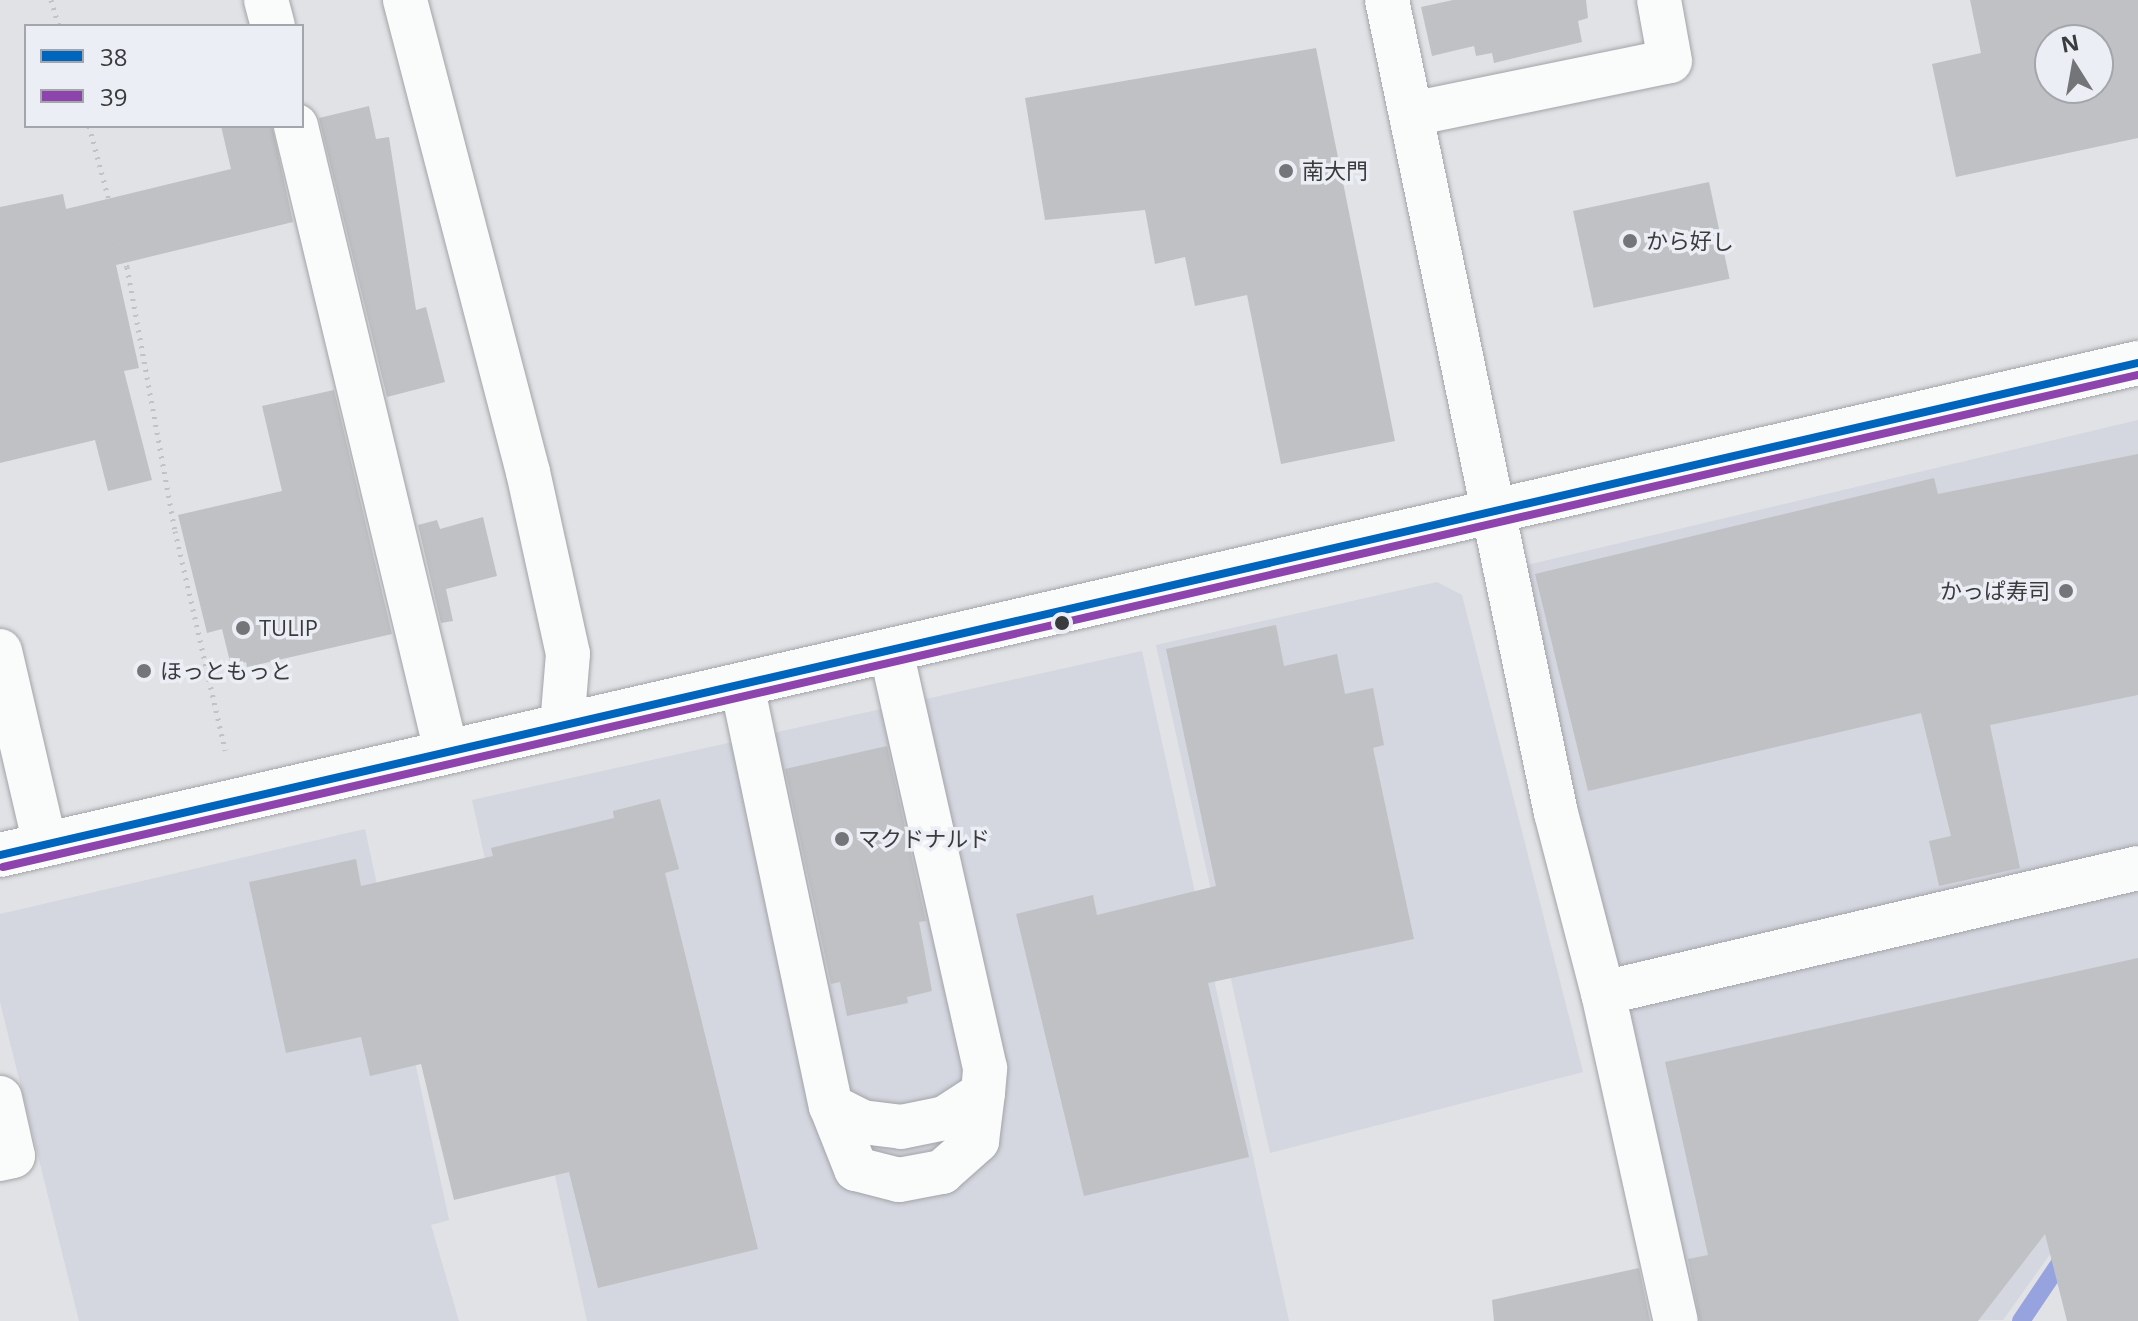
<!DOCTYPE html>
<meta charset="utf-8">
<style>
body{margin:0}
#map{position:relative;width:2138px;height:1321px;overflow:hidden;background:#e1e2e6;font-family:"Open Sans","Noto Sans JP",sans-serif}
div>[style]{position:absolute}
.built>*{inset:0;background:#d4d6e0}
.stream>*{height:18px;margin:-9px;padding:0 9px;transform-origin:9px;border-radius:9px;background:#96a3de}
.building>*{inset:0;background:#c0c1c4;transform-origin:0 0}
.path>*{height:5px;margin-top:-2.5px;transform-origin:0;background:repeating-linear-gradient(90deg,#c2c2c3 0 2px,transparent 0 8px)}
.roads{filter:drop-shadow(0 0 2px #a3a4a7) drop-shadow(0 0 2px #a3a4a7)}
.minor>*{height:44px;margin:-22px;padding:0 22px;transform-origin:22px;border-radius:22px;background:#fafbfb}
.highway>*{height:44px;margin:-22px;padding:0 22px;transform-origin:22px;border-radius:22px;background:#fafbfb}
.bus-1>*{height:8px;margin:-4px;padding:0 4px;transform-origin:4px;border-radius:4px;background:#0065bd}
.bus-2>*{height:8px;margin:-4px;padding:0 4px;transform-origin:4px;border-radius:4px;background:#8e44ad}
.dots>*{width:22px;height:22px;translate:-50% -50%;box-sizing:border-box;border:4px solid #eceef5;border-radius:50%}
span{translate:-50% -50%;white-space:nowrap;text-align:center;line-height:1.15;-webkit-text-stroke:7px #eceef5;paint-order:stroke}
.poi-label{font-size:22px;color:#3a3b3d}
.left{translate:0 -50%;text-align:left}
.right{translate:-100% -50%;text-align:right}
.legend{position:absolute;left:24px;top:24px;width:280px;height:104px;box-sizing:border-box;background:#eceef5;border:2px solid #a5a6ab;margin:0;padding:10px 14px;list-style:none;font-size:24px;color:#3a3b3d}
.legend li{display:flex;align-items:center;gap:16px;height:40px}
.legend b{width:40px;border:2px solid #a5a6ab}
.north{position:absolute;left:2034px;top:24px;width:80px;height:80px;box-sizing:border-box;background:#eceef5;border:2px solid #a5a6ab;border-radius:50%;rotate:349deg;font-size:22px;font-weight:700;line-height:32px;text-align:center;color:#3a3b3d}
.north::after{content:'';display:block;margin:auto;width:28px;height:36px;background:#747578;clip-path:polygon(50% 0,100% 100%,50% 72%,0 100%)}
</style>
<div id="map">
<div class="built">
<i style="clip-path:polygon(2138px 420px,2138px 1162px,2111px 1169px,2003px 1320px,1695px 1321px,1519px 567px)"></i>
<i style="clip-path:polygon(1437px 582px,1462px 595px,1583px 1072px,1270px 1153px,1156px 645px)"></i>
<i style="clip-path:polygon(1142px 651px,1289px 1321px,587px 1321px,472px 800px)"></i>
<i style="clip-path:polygon(365px 829px,449px 1220px,431px 1225px,459px 1321px,79px 1321px,0 1002px,0 914px)"></i>
</div>
<div class="stream">
<i style="left:2021px;top:1321px;width:81px;rotate:-56.1deg"></i>
</div>
<div class="building">
<i style="clip-path:polygon(1453px 0,1586px 0,1588px 18px,1578px 21px,1582px 42px,1494px 63px,1492px 53px,1476px 56px,1474px 46px,1432px 56px,1421px 7px)"></i>
<i style="clip-path:polygon(evenodd,1970px 0,2138px 0,2138px 138px,1956px 177px,1932px 64px,1981px 53px,1970px 0,2050px 40px,2098px 40px,2098px 88px,2050px 88px,2050px 40px)"></i>
<i style="clip-path:polygon(1316px 48px,1395px 441px,1281px 464px,1247px 295px,1195px 306px,1185px 257px,1155px 264px,1145px 210px,1045px 220px,1025px 98px)"></i>
<i style="clip-path:polygon(369px 106px,376px 139px,389px 137px,416px 310px,426px 307px,445px 382px,387px 397px,319px 118px)"></i>
<i style="clip-path:polygon(221px 126px,272px 126px,293px 222px,116px 265px,139px 368px,124px 371px,152px 480px,108px 491px,95px 440px,0 463px,0 207px,63px 194px,66px 209px,231px 169px)"></i>
<i style="left:1709px;top:182px;width:99px;height:139px;rotate:78deg"></i>
<i style="clip-path:polygon(334px 390px,392px 634px,247px 667px,246px 662px,231px 666px,222px 629px,207px 633px,178px 515px,282px 491px,262px 406px)"></i>
<i style="clip-path:polygon(2138px 454px,2138px 695px,1990px 725px,2020px 868px,1939px 886px,1929px 841px,1951px 836px,1921px 713px,1588px 791px,1535px 574px,1934px 478px,1938px 494px)"></i>
<i style="clip-path:polygon(483px 517px,497px 576px,446px 589px,453px 621px,441px 623px,418px 525px,437px 520px,440px 529px)"></i>
<i style="clip-path:polygon(1276px 625px,1284px 666px,1337px 654px,1345px 694px,1373px 688px,1384px 745px,1373px 748px,1414px 939px,1208px 983px,1249px 1157px,1084px 1196px,1016px 914px,1093px 895px,1097px 915px,1216px 886px,1166px 649px)"></i>
<i style="clip-path:polygon(887px 746px,926px 921px,919px 922px,932px 991px,907px 997px,908px 1003px,847px 1016px,840px 982px,831px 984px,785px 769px)"></i>
<i style="clip-path:polygon(660px 799px,679px 869px,665px 873px,758px 1249px,598px 1288px,569px 1172px,454px 1200px,421px 1064px,370px 1076px,361px 1037px,286px 1053px,249px 882px,356px 859px,361px 886px,493px 856px,491px 848px,614px 818px,613px 811px)"></i>
<i style="clip-path:polygon(2138px 958px,2138px 1321px,2067px 1321px,2045px 1234px,1978px 1321px,1700px 1321px,1688px 1259px,1708px 1255px,1665px 1062px)"></i>
<i style="clip-path:polygon(1639px 1268px,1650px 1321px,1494px 1321px,1492px 1300px)"></i>
</div>
<div class="path">
<i style="left:51px;top:0;width:27px;rotate:73deg"></i>
<i style="left:89px;top:126px;width:146px;rotate:74.9deg"></i>
<i style="left:127px;top:267px;width:268px;rotate:79.7deg"></i>
<i style="left:175px;top:531px;width:225px;rotate:77.1deg"></i>
</div>
<div class="roads">
<div class="minor">
<i style="left:266px;top:0;width:27px;rotate:75deg"></i>
<i style="left:405px;top:0;width:488px;rotate:75.4deg"></i>
<i style="left:528px;top:472px;width:186px;rotate:77.6deg"></i>
<i style="left:568px;top:654px;width:72px;rotate:94.8deg"></i>
<i style="left:1387px;top:0;width:830px;rotate:78.26deg"></i>
<i style="left:1556px;top:813px;width:186px;rotate:75.4deg"></i>
<i style="left:1603px;top:993px;width:336px;rotate:77.5deg"></i>
<i style="left:1412px;top:114px;width:263px;rotate:-11.6deg"></i>
<i style="left:1670px;top:61px;width:62px;rotate:-100.2deg"></i>
<i style="left:296px;top:126px;width:643px;rotate:76.5deg"></i>
<i style="left:0;top:651px;width:198px;rotate:76.9deg"></i>
<i style="left:742px;top:685px;width:430px;rotate:78.1deg"></i>
<i style="left:831px;top:1106px;width:35px;rotate:27deg"></i>
<i style="left:862px;top:1122px;width:39px;rotate:7deg"></i>
<i style="left:901px;top:1127px;width:45px;rotate:-11.6deg"></i>
<i style="left:945px;top:1118px;width:45px;rotate:-33.3deg"></i>
<i style="left:983px;top:1093px;width:25px;rotate:-85deg"></i>
<i style="left:985px;top:1068px;width:428px;rotate:-102.7deg"></i>
<i style="left:1603px;top:993px;width:549px;rotate:-13.15deg"></i>
<i style="left:0;top:1098px;width:59px;rotate:77.4deg"></i>
<i style="left:13px;top:1156px;width:13px;rotate:167deg"></i>
<i style="left:831px;top:1106px;width:68px;rotate:68.4deg"></i>
<i style="left:856px;top:1169px;width:44px;rotate:14.3deg"></i>
<i style="left:899px;top:1180px;width:44px;rotate:-10.5deg"></i>
<i style="left:942px;top:1172px;width:47px;rotate:-41.5deg"></i>
<i style="left:977px;top:1141px;width:48px;rotate:-82.9deg"></i>
</div>
<div class="highway">
<i style="left:0;top:855px;width:2194px;rotate:-12.96deg"></i>
</div>
</div>
<div class="bus-1">
<i style="left:0;top:855px;width:2194px;rotate:-12.96deg"></i>
</div>
<div class="bus-2">
<i style="left:3px;top:867px;width:2191px;rotate:-12.98deg"></i>
</div>
<div class="dots">
<i style="left:1286px;top:171px;background:#747578"></i>
<i style="left:1630px;top:241px;background:#747578"></i>
<i style="left:2066px;top:591px;background:#747578"></i>
<i style="left:1062px;top:623px;background:#3a3b3d"></i>
<i style="left:243px;top:628px;background:#747578"></i>
<i style="left:144px;top:671px;background:#747578"></i>
<i style="left:842px;top:839px;background:#747578"></i>
</div>
<div class="poi-label">
<span class="left" style="left:1302px;top:171px">南大門</span>
<span class="left" style="left:1646px;top:241px">から好し</span>
<span class="right" style="left:2050px;top:591px">かっぱ寿司</span>
<span class="left" style="left:259px;top:628px">TULIP</span>
<span class="left" style="left:160px;top:671px">ほっともっと</span>
<span class="left" style="left:858px;top:839px">マクドナルド</span>
</div>
<ul class="legend">
<li><b style="height:10px;background:#0065bd"></b>38</li>
<li><b style="height:10px;background:#8e44ad"></b>39</li>
</ul>
<div class="north">N</div>
</div>
